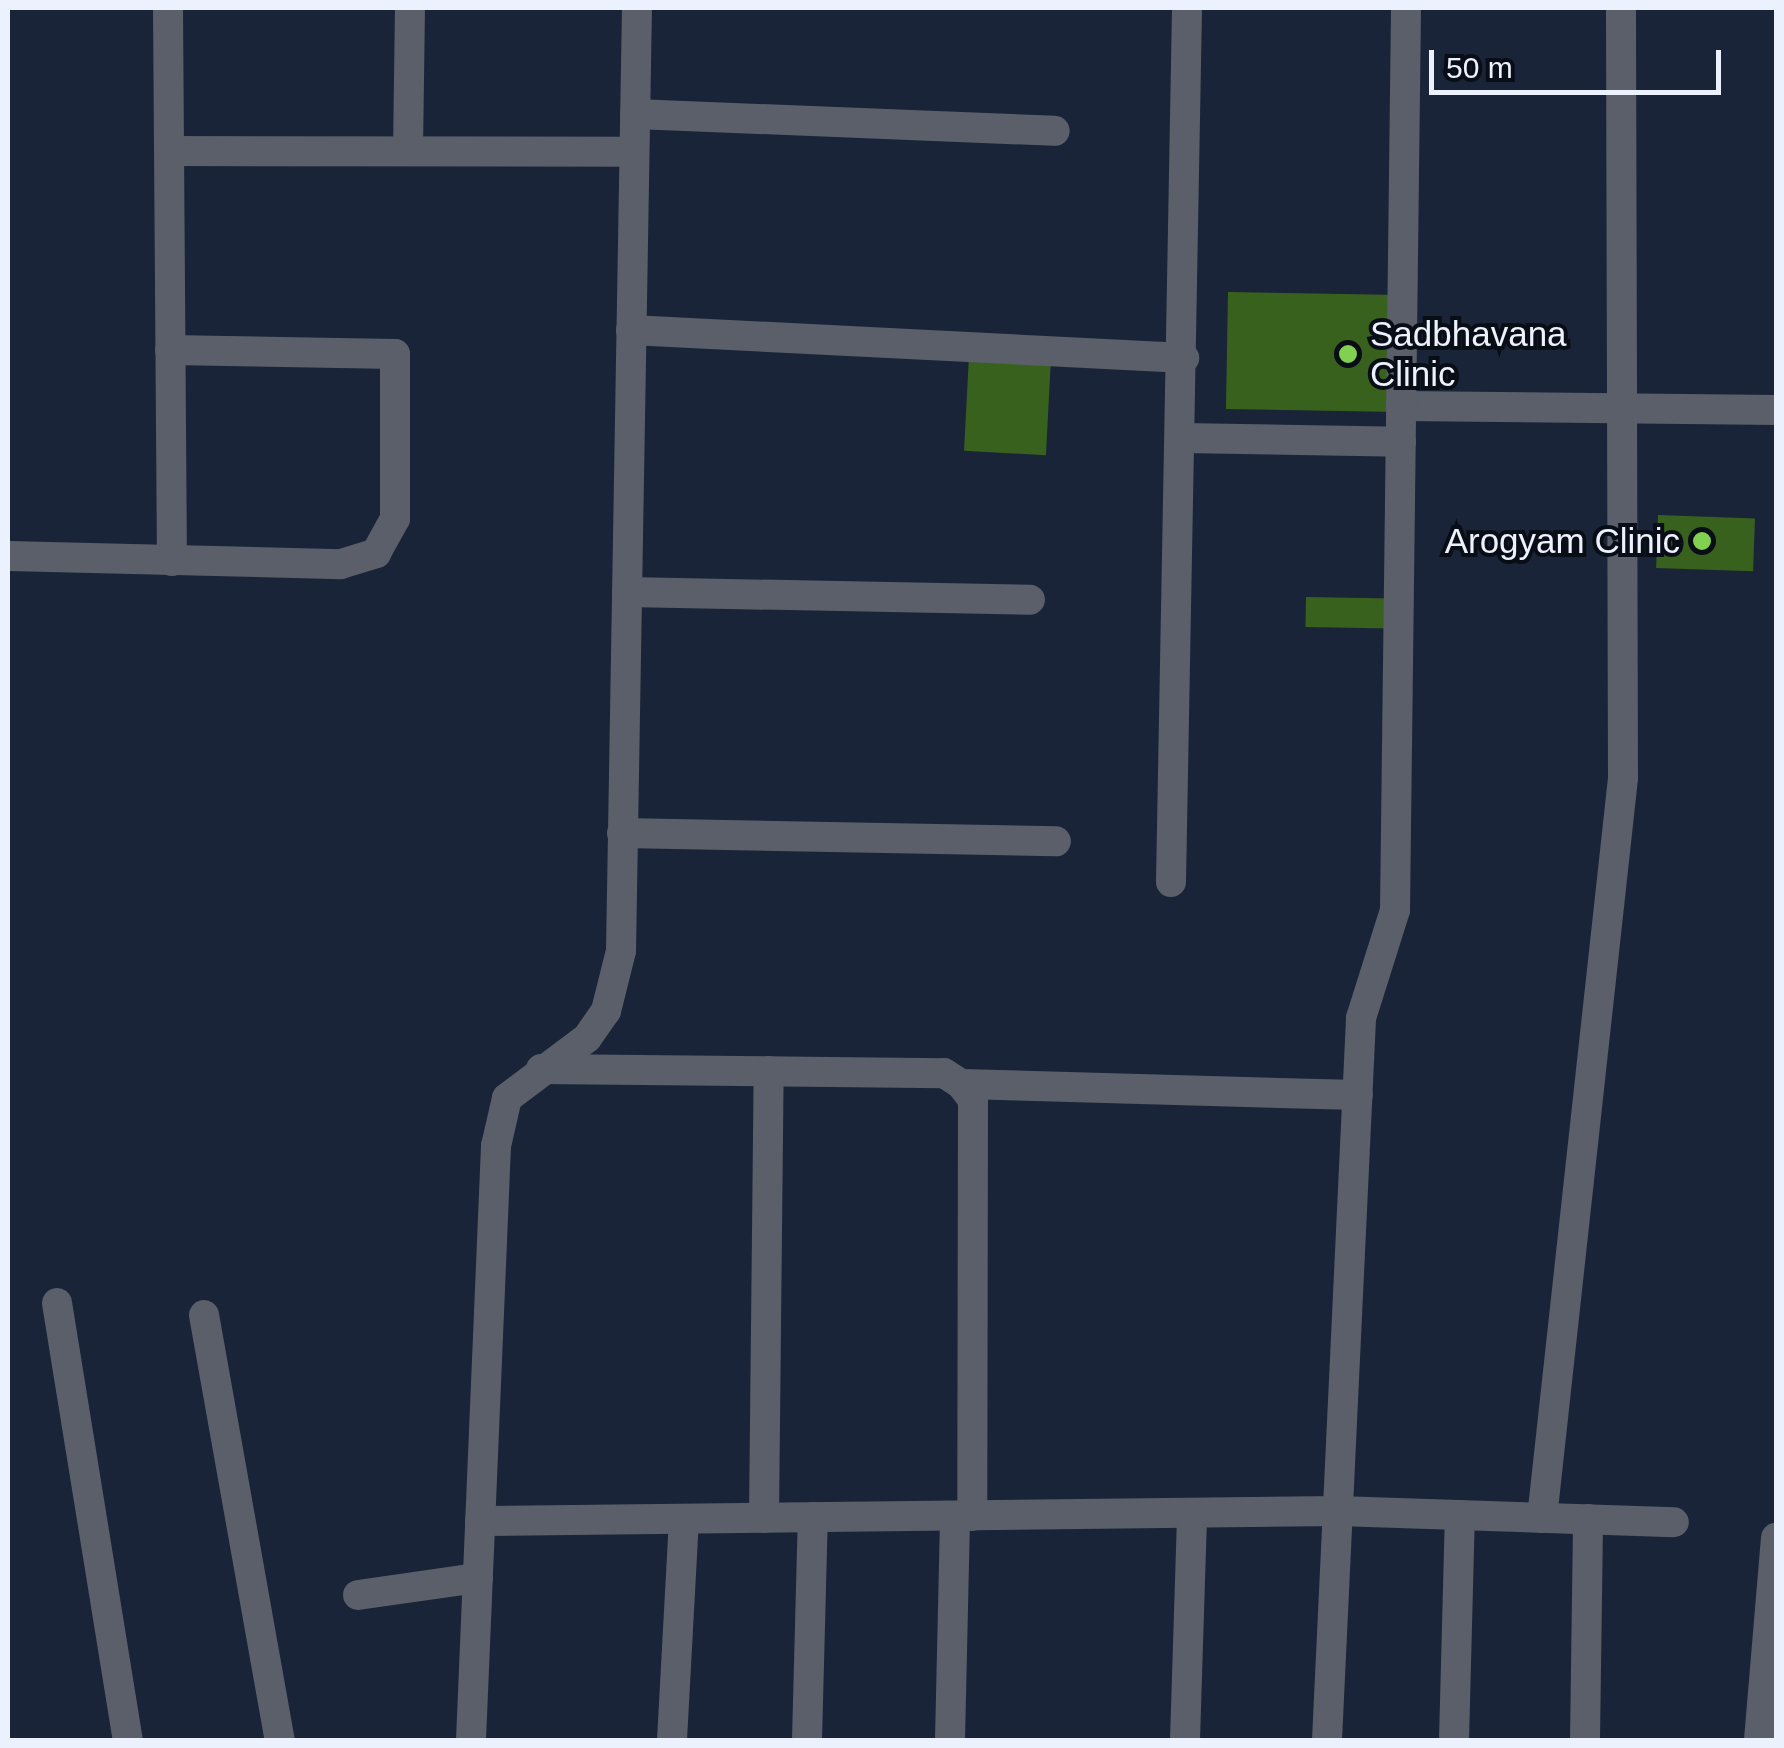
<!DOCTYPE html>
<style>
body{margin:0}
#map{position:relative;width:1784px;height:1748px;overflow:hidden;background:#1a2438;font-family:Arial,sans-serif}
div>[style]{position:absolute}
.building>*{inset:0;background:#39611e;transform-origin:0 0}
.minor>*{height:30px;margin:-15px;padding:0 15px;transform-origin:15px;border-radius:15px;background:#5a5f6a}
.dots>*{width:28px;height:28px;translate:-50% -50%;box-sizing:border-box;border:5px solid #090d16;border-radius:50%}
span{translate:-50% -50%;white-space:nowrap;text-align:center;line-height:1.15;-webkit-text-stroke:8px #090d16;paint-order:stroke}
.poi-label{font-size:35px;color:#ecf2fd}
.left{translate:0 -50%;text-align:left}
.right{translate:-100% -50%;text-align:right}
.frame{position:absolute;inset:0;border:10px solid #ecf2fd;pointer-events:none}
.scale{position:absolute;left:1429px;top:50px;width:292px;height:45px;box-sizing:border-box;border:5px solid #ecf2fd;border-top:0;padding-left:12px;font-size:30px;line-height:35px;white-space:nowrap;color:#ecf2fd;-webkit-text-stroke:8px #090d16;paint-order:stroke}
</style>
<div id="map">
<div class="building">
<i style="left:1228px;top:292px;width:172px;height:117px;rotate:1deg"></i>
<i style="left:969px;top:356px;width:82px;height:95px;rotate:3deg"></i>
<i style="left:1658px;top:515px;width:97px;height:53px;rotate:2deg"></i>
<i style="left:1306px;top:597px;width:86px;height:30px;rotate:1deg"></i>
</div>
<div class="minor">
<i style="left:168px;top:8px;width:553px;rotate:89.59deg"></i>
<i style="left:635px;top:114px;width:420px;rotate:2.3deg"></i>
<i style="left:408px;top:150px;width:142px;rotate:-89.2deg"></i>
<i style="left:170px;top:151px;width:464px;rotate:0.1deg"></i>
<i style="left:631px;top:330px;width:554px;rotate:2.9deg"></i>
<i style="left:1401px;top:406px;width:375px;rotate:0.6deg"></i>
<i style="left:1181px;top:438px;width:220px;rotate:1deg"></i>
<i style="left:8px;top:556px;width:333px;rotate:1.4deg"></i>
<i style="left:341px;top:564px;width:37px;rotate:-17deg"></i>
<i style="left:376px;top:553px;width:39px;rotate:-61deg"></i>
<i style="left:395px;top:519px;width:165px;rotate:-90deg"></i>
<i style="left:395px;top:354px;width:225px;rotate:-179deg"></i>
<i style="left:627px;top:592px;width:403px;rotate:1.1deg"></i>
<i style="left:622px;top:833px;width:434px;rotate:1.1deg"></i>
<i style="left:1171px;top:882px;width:874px;rotate:-88.95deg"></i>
<i style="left:541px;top:1069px;width:403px;rotate:0.6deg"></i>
<i style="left:944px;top:1073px;width:20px;rotate:33deg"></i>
<i style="left:961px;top:1084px;width:20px;rotate:53deg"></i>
<i style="left:973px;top:1100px;width:416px;rotate:90.1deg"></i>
<i style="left:961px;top:1084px;width:397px;rotate:1.6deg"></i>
<i style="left:57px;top:1303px;width:443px;rotate:80.8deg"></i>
<i style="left:204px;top:1315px;width:432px;rotate:79.9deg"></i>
<i style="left:764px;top:1518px;width:447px;rotate:-89.4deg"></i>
<i style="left:1542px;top:1518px;width:744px;rotate:-83.75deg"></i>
<i style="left:1623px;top:778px;width:770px;rotate:-90.15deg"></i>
<i style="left:480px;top:1521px;width:858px;rotate:-0.67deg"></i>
<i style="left:1338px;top:1511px;width:336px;rotate:1.9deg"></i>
<i style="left:358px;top:1595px;width:121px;rotate:-8.1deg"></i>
<i style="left:471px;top:1740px;width:595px;rotate:-87.59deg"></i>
<i style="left:496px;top:1146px;width:49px;rotate:-77.1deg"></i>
<i style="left:507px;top:1098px;width:100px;rotate:-36.9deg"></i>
<i style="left:587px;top:1038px;width:33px;rotate:-55deg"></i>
<i style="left:606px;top:1011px;width:62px;rotate:-76deg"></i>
<i style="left:621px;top:951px;width:943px;rotate:-89.03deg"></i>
<i style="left:672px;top:1740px;width:221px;rotate:-86.9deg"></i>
<i style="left:807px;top:1740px;width:223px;rotate:-88.5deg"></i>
<i style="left:950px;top:1740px;width:224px;rotate:-88.7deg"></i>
<i style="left:1185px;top:1740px;width:227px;rotate:-88.2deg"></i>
<i style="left:1327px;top:1740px;width:723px;rotate:-87.3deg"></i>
<i style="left:1361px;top:1018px;width:113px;rotate:-72.5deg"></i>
<i style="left:1395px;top:910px;width:902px;rotate:-89.3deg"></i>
<i style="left:1454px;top:1740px;width:225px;rotate:-88.5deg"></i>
<i style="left:1585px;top:1740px;width:221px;rotate:-89.2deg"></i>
<i style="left:1759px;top:1740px;width:203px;rotate:-85.2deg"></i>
</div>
<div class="dots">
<i style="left:1348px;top:354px;background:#82d04f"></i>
<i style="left:1702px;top:541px;background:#82d04f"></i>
</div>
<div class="poi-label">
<span class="left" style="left:1370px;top:354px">Sadbhavana<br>Clinic</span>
<span class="right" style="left:1680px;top:541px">Arogyam Clinic</span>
</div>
<div class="frame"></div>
<div class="scale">50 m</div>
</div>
